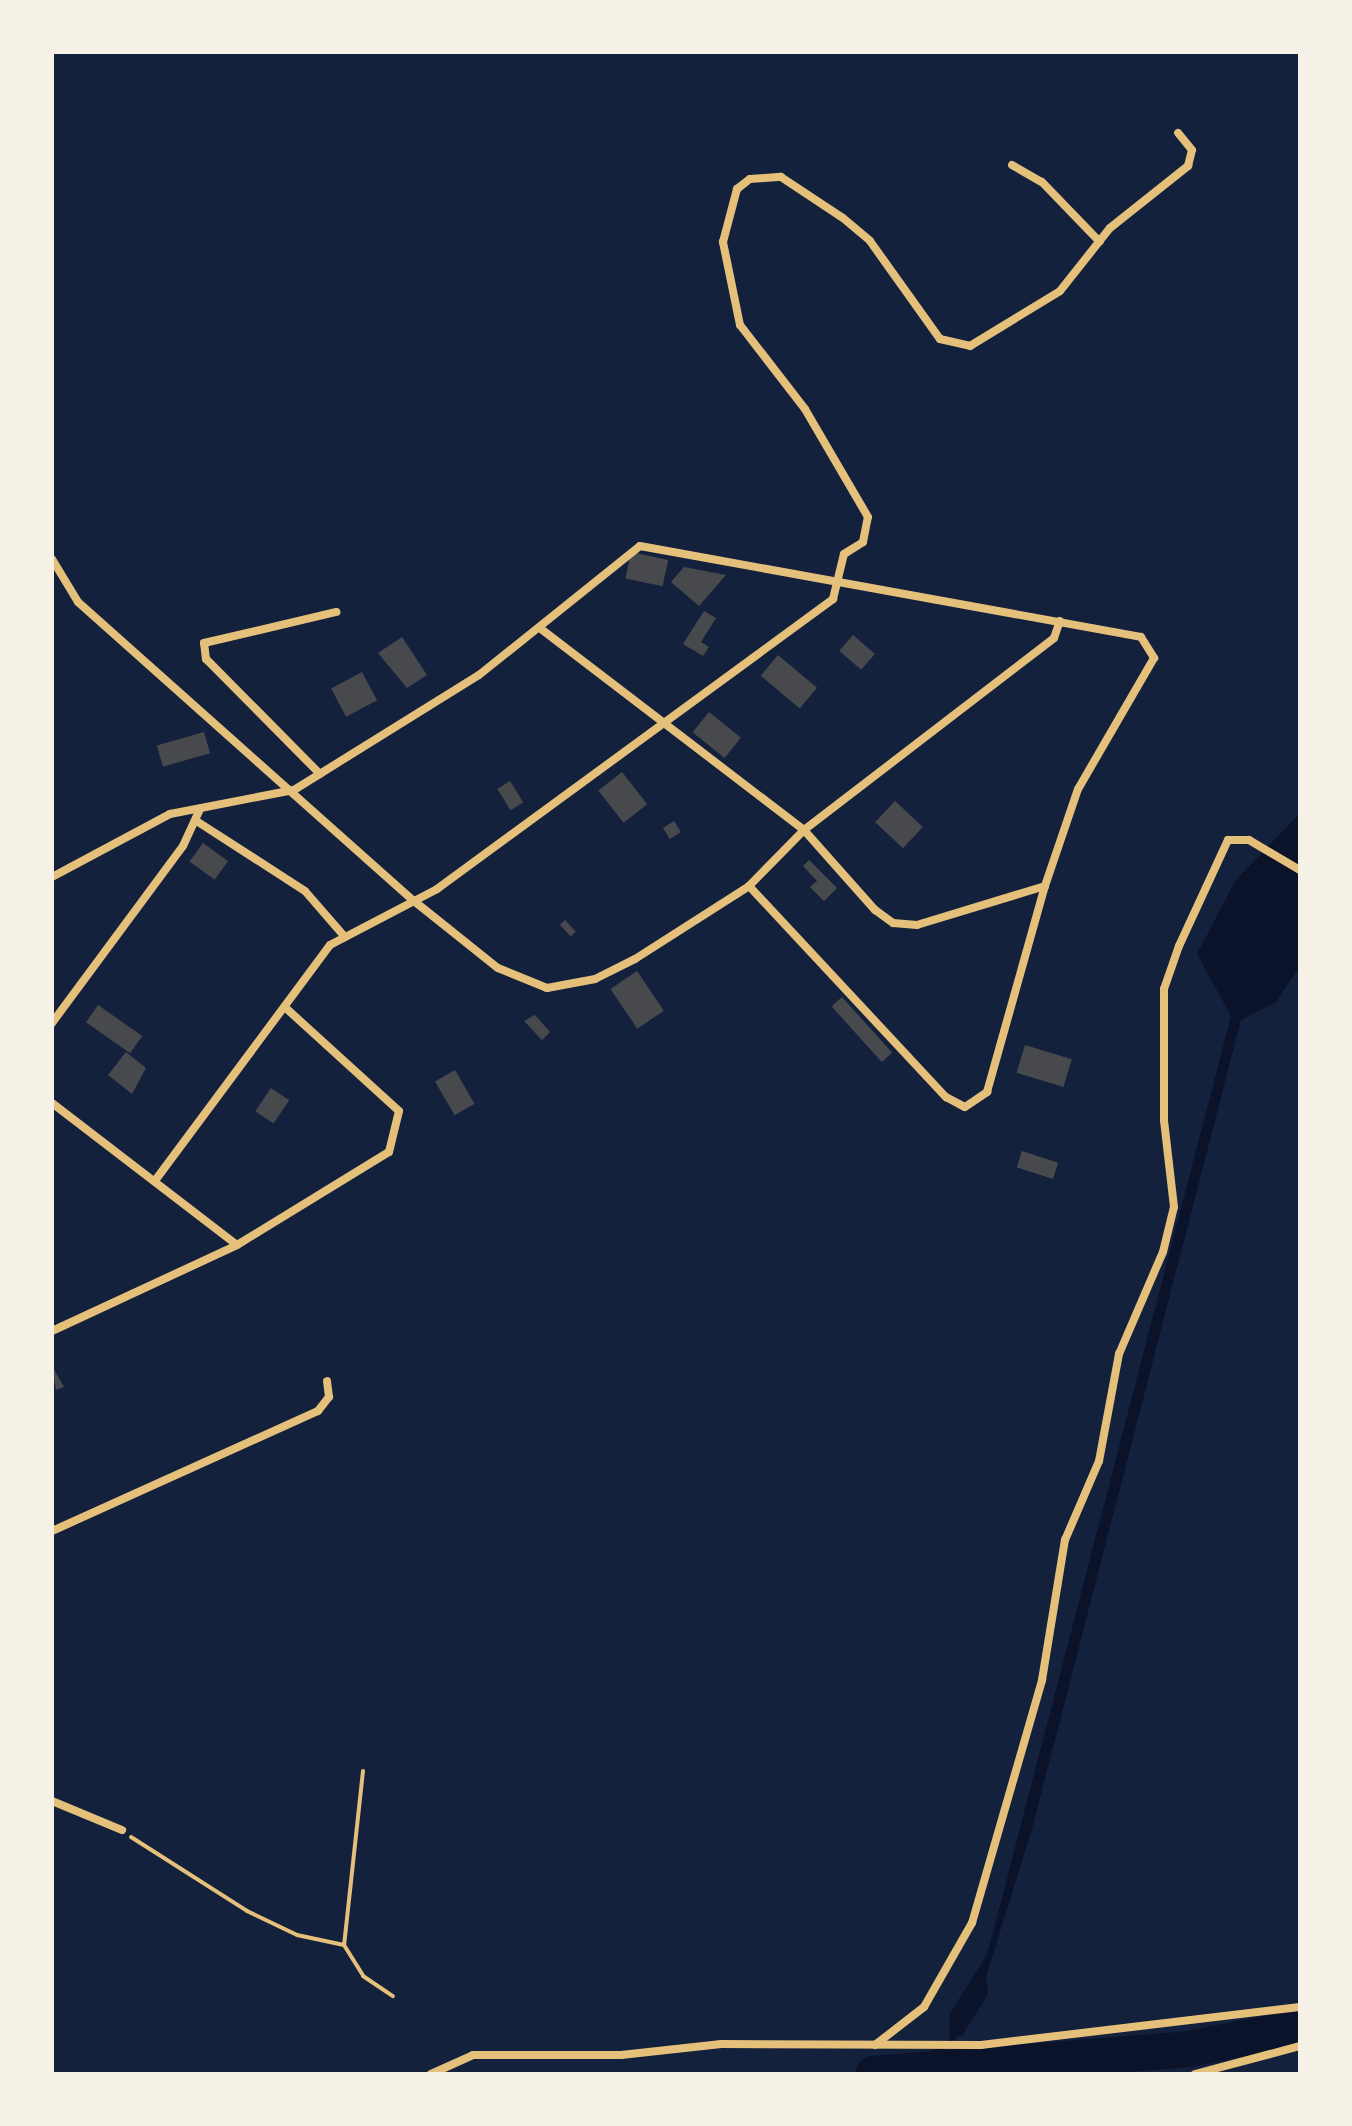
<!DOCTYPE html>
<style>
body{margin:0}
#map{position:relative;width:1352px;height:2126px;overflow:hidden;background:#14213d;font-family:"Asap Condensed",sans-serif}
div>[style]{position:absolute}
.water>*{inset:0;background:#0b132b}
.stream>*{height:6px;margin:-3px;padding:0 3px;transform-origin:3px;border-radius:3px;background:#0b132b}
.river>*{height:36px;margin:-18px;padding:0 18px;transform-origin:18px;border-radius:18px;background:#0b132b}
.building>*{inset:0;background:#48494c;transform-origin:0 0}
.path>*{height:4px;margin:-2px;padding:0 2px;transform-origin:2px;border-radius:2px;background:#e5c07b}
.minor>*{height:8px;margin:-4px;padding:0 4px;transform-origin:4px;border-radius:4px;background:#e5c07b}
span{translate:-50% -50%;white-space:nowrap;text-align:center;line-height:1.15;-webkit-text-stroke:6px #f6f1e7;paint-order:stroke}
.frame{position:absolute;inset:0;border:54px solid #f6f1e7;pointer-events:none}
</style>
<div id="map">
<div class="water">
<i style="clip-path:polygon(1300px 813px,1300px 966px,1276px 1002px,1241px 1020px,1032px 1829px,986px 1977px,988px 1994px,962px 2036px,949px 2035px,950px 2013px,987px 1955px,1231px 1016px,1197px 954px,1235px 881px)"></i>
</div>
<div class="stream">
<i style="left:922px;top:2070px;width:10px;rotate:-84deg"></i>
<i style="left:923px;top:2060px;width:31px;rotate:-31deg"></i>
<i style="left:950px;top:2044px;width:16px;rotate:-68deg"></i>
</div>
<div class="river">
<i style="left:873px;top:2074px;width:317px;rotate:-4.5deg"></i>
<i style="left:1189px;top:2049px;width:113px;rotate:-11.2deg"></i>
</div>
<div class="building">
<i style="left:631px;top:552px;width:38px;height:27px;rotate:12deg"></i>
<i style="clip-path:polygon(684px 567px,726px 575px,699px 606px,671px 582px)"></i>
<i style="clip-path:polygon(704px 611px,716px 618px,701px 642px,709px 647px,703px 656px,683px 644px)"></i>
<i style="left:853px;top:635px;width:29px;height:21px;rotate:41deg"></i>
<i style="clip-path:polygon(402px 637px,427px 675px,407px 688px,378px 653px)"></i>
<i style="left:778px;top:655px;width:51px;height:27px;rotate:40deg"></i>
<i style="left:362px;top:672px;width:32px;height:35px;rotate:62deg"></i>
<i style="left:709px;top:712px;width:41px;height:26px;rotate:39deg"></i>
<i style="left:204px;top:732px;width:22px;height:49px;rotate:74deg"></i>
<i style="left:622px;top:772px;width:41px;height:30px;rotate:52deg"></i>
<i style="left:510px;top:781px;width:25px;height:15px;rotate:58deg"></i>
<i style="left:895px;top:801px;width:38px;height:29px;rotate:43deg"></i>
<i style="left:674px;top:821px;width:13px;height:13px;rotate:58deg"></i>
<i style="left:203px;top:843px;width:31px;height:23px;rotate:36deg"></i>
<i style="clip-path:polygon(809px 860px,837px 888px,824px 901px,810px 887px,817px 881px,803px 866px)"></i>
<i style="left:565px;top:920px;width:16px;height:7px;rotate:47deg"></i>
<i style="left:637px;top:971px;width:48px;height:32px;rotate:56deg"></i>
<i style="left:842px;top:997px;width:75px;height:14px;rotate:48deg"></i>
<i style="left:98px;top:1005px;width:54px;height:21px;rotate:35deg"></i>
<i style="clip-path:polygon(535px 1015px,550px 1032px,542px 1040px,524px 1021px)"></i>
<i style="left:1025px;top:1045px;width:49px;height:29px;rotate:17deg"></i>
<i style="clip-path:polygon(126px 1052px,146px 1068px,132px 1094px,108px 1075px)"></i>
<i style="left:455px;top:1070px;width:39px;height:23px;rotate:60deg"></i>
<i style="left:271px;top:1088px;width:22px;height:28px;rotate:34deg"></i>
<i style="left:1022px;top:1151px;width:38px;height:17px;rotate:18deg"></i>
<i style="clip-path:polygon(52px 1366px,64px 1387px,56px 1390px)"></i>
</div>
<div class="path">
<i style="left:363px;top:1771px;width:175px;rotate:96.2deg"></i>
<i style="left:344px;top:1945px;width:36px;rotate:58deg"></i>
<i style="left:363px;top:1976px;width:36px;rotate:34deg"></i>
<i style="left:131px;top:1837px;width:138px;rotate:32.5deg"></i>
<i style="left:247px;top:1911px;width:55px;rotate:25.6deg"></i>
<i style="left:297px;top:1935px;width:48px;rotate:12deg"></i>
</div>
<div class="minor">
<i style="left:1012px;top:165px;width:34px;rotate:30deg"></i>
<i style="left:1042px;top:182px;width:83px;rotate:46deg"></i>
<i style="left:52px;top:559px;width:50px;rotate:58.8deg"></i>
<i style="left:78px;top:602px;width:450px;rotate:41.7deg"></i>
<i style="left:414px;top:901px;width:107px;rotate:38.6deg"></i>
<i style="left:498px;top:968px;width:53px;rotate:22.2deg"></i>
<i style="left:547px;top:988px;width:49px;rotate:-10.6deg"></i>
<i style="left:595px;top:979px;width:45px;rotate:-26.6deg"></i>
<i style="left:635px;top:959px;width:135px;rotate:-32.6deg"></i>
<i style="left:749px;top:886px;width:78px;rotate:-45.5deg"></i>
<i style="left:804px;top:830px;width:315px;rotate:-37.5deg"></i>
<i style="left:1054px;top:638px;width:18px;rotate:-71deg"></i>
<i style="left:320px;top:774px;width:162px;rotate:-134.7deg"></i>
<i style="left:206px;top:659px;width:16px;rotate:-97deg"></i>
<i style="left:204px;top:643px;width:136px;rotate:-13.2deg"></i>
<i style="left:198px;top:822px;width:127px;rotate:32.8deg"></i>
<i style="left:305px;top:891px;width:61px;rotate:49deg"></i>
<i style="left:52px;top:877px;width:134px;rotate:-28.1deg"></i>
<i style="left:170px;top:814px;width:126px;rotate:-11deg"></i>
<i style="left:294px;top:790px;width:218px;rotate:-31.9deg"></i>
<i style="left:479px;top:675px;width:206px;rotate:-38.7deg"></i>
<i style="left:640px;top:546px;width:509px;rotate:10.29deg"></i>
<i style="left:1141px;top:637px;width:25px;rotate:58deg"></i>
<i style="left:1154px;top:658px;width:151px;rotate:120.1deg"></i>
<i style="left:1078px;top:789px;width:102px;rotate:108.8deg"></i>
<i style="left:1045px;top:886px;width:134px;rotate:163.1deg"></i>
<i style="left:917px;top:925px;width:24px;rotate:-175deg"></i>
<i style="left:893px;top:923px;width:22px;rotate:-144deg"></i>
<i style="left:875px;top:910px;width:107px;rotate:-131.6deg"></i>
<i style="left:804px;top:830px;width:331px;rotate:-142.6deg"></i>
<i style="left:749px;top:886px;width:289px;rotate:47deg"></i>
<i style="left:946px;top:1097px;width:21px;rotate:28deg"></i>
<i style="left:965px;top:1107px;width:27px;rotate:-34deg"></i>
<i style="left:987px;top:1092px;width:214px;rotate:-74.3deg"></i>
<i style="left:52px;top:1023px;width:220px;rotate:-53.5deg"></i>
<i style="left:183px;top:846px;width:41px;rotate:-65.3deg"></i>
<i style="left:52px;top:1103px;width:233px;rotate:37.5deg"></i>
<i style="left:157px;top:1178px;width:290px;rotate:-53.4deg"></i>
<i style="left:330px;top:945px;width:121px;rotate:-27.6deg"></i>
<i style="left:437px;top:889px;width:491px;rotate:-36.2deg"></i>
<i style="left:833px;top:599px;width:46px;rotate:-76.3deg"></i>
<i style="left:844px;top:554px;width:22px;rotate:-32deg"></i>
<i style="left:863px;top:542px;width:25px;rotate:-79deg"></i>
<i style="left:868px;top:517px;width:125px;rotate:-120.3deg"></i>
<i style="left:805px;top:409px;width:106px;rotate:-127.7deg"></i>
<i style="left:740px;top:325px;width:85px;rotate:-101.6deg"></i>
<i style="left:723px;top:242px;width:55px;rotate:-75.2deg"></i>
<i style="left:737px;top:189px;width:16px;rotate:-38deg"></i>
<i style="left:750px;top:179px;width:31px;rotate:-4deg"></i>
<i style="left:781px;top:177px;width:74px;rotate:33.5deg"></i>
<i style="left:843px;top:218px;width:35px;rotate:40deg"></i>
<i style="left:870px;top:241px;width:120px;rotate:54.5deg"></i>
<i style="left:940px;top:339px;width:31px;rotate:13deg"></i>
<i style="left:970px;top:346px;width:105px;rotate:-31.4deg"></i>
<i style="left:1060px;top:291px;width:80px;rotate:-51.6deg"></i>
<i style="left:1110px;top:228px;width:100px;rotate:-38.5deg"></i>
<i style="left:1188px;top:166px;width:16px;rotate:-76deg"></i>
<i style="left:1192px;top:150px;width:22px;rotate:-129deg"></i>
<i style="left:52px;top:1331px;width:204px;rotate:-24.9deg"></i>
<i style="left:237px;top:1245px;width:178px;rotate:-31.5deg"></i>
<i style="left:389px;top:1152px;width:42px;rotate:-76.3deg"></i>
<i style="left:399px;top:1111px;width:153px;rotate:-137.7deg"></i>
<i style="left:52px;top:1531px;width:292px;rotate:-24.3deg"></i>
<i style="left:318px;top:1411px;width:18px;rotate:-52deg"></i>
<i style="left:329px;top:1397px;width:16px;rotate:-97deg"></i>
<i style="left:52px;top:1801px;width:76px;rotate:22.5deg"></i>
<i style="left:875px;top:2045px;width:62px;rotate:-37.8deg"></i>
<i style="left:924px;top:2007px;width:97px;rotate:-60.3deg"></i>
<i style="left:972px;top:1923px;width:253px;rotate:-73.9deg"></i>
<i style="left:1042px;top:1680px;width:142px;rotate:-80.7deg"></i>
<i style="left:1065px;top:1540px;width:86px;rotate:-66.7deg"></i>
<i style="left:1099px;top:1461px;width:109px;rotate:-79.4deg"></i>
<i style="left:1119px;top:1354px;width:111px;rotate:-66.7deg"></i>
<i style="left:1163px;top:1252px;width:46px;rotate:-76.3deg"></i>
<i style="left:1174px;top:1207px;width:88px;rotate:-96.6deg"></i>
<i style="left:1164px;top:1120px;width:131px;rotate:-90deg"></i>
<i style="left:1164px;top:989px;width:46px;rotate:-70.8deg"></i>
<i style="left:1179px;top:946px;width:117px;rotate:-65.2deg"></i>
<i style="left:1228px;top:840px;width:21px"></i>
<i style="left:1249px;top:840px;width:59px;rotate:30.5deg"></i>
<i style="left:431px;top:2074px;width:46px;rotate:-24.3deg"></i>
<i style="left:473px;top:2055px;width:148px"></i>
<i style="left:621px;top:2055px;width:101px;rotate:-6.3deg"></i>
<i style="left:721px;top:2044px;width:260px;rotate:0.2deg"></i>
<i style="left:981px;top:2045px;width:321px;rotate:-6.8deg"></i>
<i style="left:1195px;top:2074px;width:109px;rotate:-14.9deg"></i>
</div>
<div class="frame"></div>
</div>
